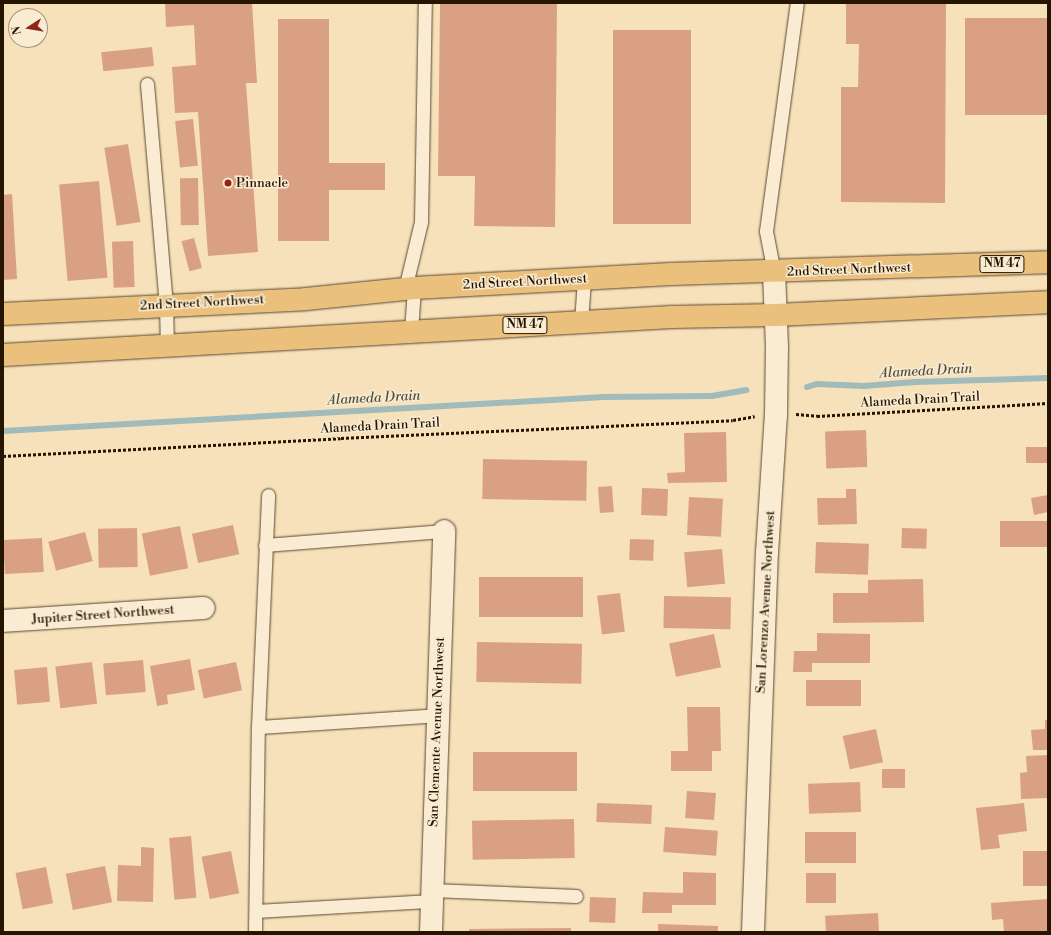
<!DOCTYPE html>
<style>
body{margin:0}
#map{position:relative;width:1051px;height:935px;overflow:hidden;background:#f6e1ba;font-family:"Libre Bodoni",serif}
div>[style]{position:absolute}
.stream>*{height:6px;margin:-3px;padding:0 3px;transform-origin:3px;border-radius:3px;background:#a0bbb9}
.building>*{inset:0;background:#daa084;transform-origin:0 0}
.path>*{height:2.5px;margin-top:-1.25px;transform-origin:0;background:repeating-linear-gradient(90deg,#261501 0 3px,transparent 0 5px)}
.roads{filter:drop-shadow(0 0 1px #5a482f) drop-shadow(0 0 1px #5a482f)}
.service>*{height:13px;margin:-6.5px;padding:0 6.5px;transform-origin:6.5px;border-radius:6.5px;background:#f9ecd2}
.minor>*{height:22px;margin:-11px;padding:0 11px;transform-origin:11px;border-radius:11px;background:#f9ecd2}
.primary>*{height:22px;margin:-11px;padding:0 11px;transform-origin:11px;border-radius:11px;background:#ebc07d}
.dots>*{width:11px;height:11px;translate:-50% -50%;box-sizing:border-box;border:2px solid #f9ecd2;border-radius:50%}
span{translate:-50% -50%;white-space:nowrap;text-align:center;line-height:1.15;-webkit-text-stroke:3px #f9ecd2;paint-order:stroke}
.shield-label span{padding:1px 3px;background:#f9ecd2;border:1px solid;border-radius:3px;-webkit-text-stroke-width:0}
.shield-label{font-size:12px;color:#261501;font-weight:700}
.poi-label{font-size:13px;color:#261501}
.left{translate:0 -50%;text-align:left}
.street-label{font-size:13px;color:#261501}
.water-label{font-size:14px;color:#514f41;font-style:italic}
.frame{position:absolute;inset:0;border:4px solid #261501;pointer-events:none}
.north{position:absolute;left:8px;top:8px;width:40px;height:40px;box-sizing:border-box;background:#f9ecd2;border:1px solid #a5967e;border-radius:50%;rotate:258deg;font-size:11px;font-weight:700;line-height:16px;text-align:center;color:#261501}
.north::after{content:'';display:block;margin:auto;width:14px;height:18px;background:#8f2418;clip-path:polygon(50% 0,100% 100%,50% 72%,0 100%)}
</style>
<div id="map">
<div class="stream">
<i style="left:807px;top:387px;width:10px;rotate:-17deg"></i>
<i style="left:817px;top:384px;width:47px;rotate:2.4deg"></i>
<i style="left:864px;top:386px;width:51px;rotate:-4.5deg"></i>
<i style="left:915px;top:382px;width:133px;rotate:-1.7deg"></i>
<i style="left:3px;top:431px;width:602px;rotate:-3.24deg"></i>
<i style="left:604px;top:397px;width:108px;rotate:-0.5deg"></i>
<i style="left:712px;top:396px;width:35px;rotate:-10deg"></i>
</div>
<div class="building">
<i style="clip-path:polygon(165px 3px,252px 3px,257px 83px,246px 83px,258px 252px,208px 256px,198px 112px,175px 113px,172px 67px,196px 65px,194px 25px,166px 27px)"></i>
<i style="clip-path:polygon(440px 3px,557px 3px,555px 227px,474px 226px,475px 176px,438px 176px)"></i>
<i style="clip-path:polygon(846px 3px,946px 3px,945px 203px,841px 202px,841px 87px,858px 87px,859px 44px,846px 44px)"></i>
<i style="left:1048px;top:18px;width:97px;height:83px;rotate:90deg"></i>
<i style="clip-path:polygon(278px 19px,329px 19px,329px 163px,385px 163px,385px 190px,329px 190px,329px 241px,278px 241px)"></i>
<i style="left:691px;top:30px;width:194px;height:78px;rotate:90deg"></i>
<i style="left:152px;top:47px;width:19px;height:51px;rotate:84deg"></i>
<i style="left:193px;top:119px;width:47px;height:18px;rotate:84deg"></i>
<i style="left:128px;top:144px;width:79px;height:24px;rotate:81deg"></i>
<i style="left:198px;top:178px;width:47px;height:18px;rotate:89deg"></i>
<i style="left:99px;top:181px;width:97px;height:40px;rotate:85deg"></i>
<i style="clip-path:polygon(12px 194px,17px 279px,3px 280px,3px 195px)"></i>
<i style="left:194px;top:238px;width:31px;height:13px;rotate:75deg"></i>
<i style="left:133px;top:241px;width:46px;height:21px;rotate:88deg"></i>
<i style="left:866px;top:430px;width:37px;height:41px;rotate:88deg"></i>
<i style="clip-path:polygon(726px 432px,727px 482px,668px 483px,667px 473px,685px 472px,684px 433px)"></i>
<i style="left:1026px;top:447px;width:22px;height:16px"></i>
<i style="left:483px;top:459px;width:104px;height:40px;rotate:1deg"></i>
<i style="left:612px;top:486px;width:26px;height:14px;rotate:86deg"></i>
<i style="left:642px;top:488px;width:26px;height:27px;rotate:2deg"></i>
<i style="clip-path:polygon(846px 489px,856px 489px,857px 524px,818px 525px,817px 498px,846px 498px)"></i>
<i style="clip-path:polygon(1048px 495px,1048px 512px,1034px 515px,1031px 498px)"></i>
<i style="left:689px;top:497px;width:34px;height:38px;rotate:3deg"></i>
<i style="left:1048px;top:521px;width:26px;height:48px;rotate:90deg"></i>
<i style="left:233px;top:525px;width:30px;height:42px;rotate:78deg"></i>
<i style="left:180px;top:526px;width:43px;height:39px;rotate:79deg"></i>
<i style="left:137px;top:528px;width:39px;height:39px;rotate:89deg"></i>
<i style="left:902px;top:528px;width:25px;height:20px;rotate:2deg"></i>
<i style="left:85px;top:532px;width:30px;height:38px;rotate:75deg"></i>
<i style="left:42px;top:538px;width:34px;height:39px;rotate:87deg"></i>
<i style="left:630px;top:539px;width:24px;height:21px;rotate:2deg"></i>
<i style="left:816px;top:542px;width:53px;height:31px;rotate:2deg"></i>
<i style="left:722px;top:549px;width:35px;height:38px;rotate:85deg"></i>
<i style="left:479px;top:577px;width:104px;height:40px"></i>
<i style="clip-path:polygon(923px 579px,924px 622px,833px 623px,833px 593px,868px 593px,868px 580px)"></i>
<i style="left:620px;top:593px;width:39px;height:23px;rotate:83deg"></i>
<i style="left:664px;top:596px;width:67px;height:32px;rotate:1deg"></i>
<i style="clip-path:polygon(817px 633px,870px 634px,870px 663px,812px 663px,812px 672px,793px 672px,794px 651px,817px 651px)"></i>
<i style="left:714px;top:634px;width:34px;height:46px;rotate:78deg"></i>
<i style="left:477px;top:642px;width:105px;height:40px;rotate:1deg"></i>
<i style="clip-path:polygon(190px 659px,195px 690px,167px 695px,168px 704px,157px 706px,150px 666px)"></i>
<i style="left:143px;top:660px;width:32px;height:40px;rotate:85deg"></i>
<i style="left:92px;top:662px;width:42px;height:37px;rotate:83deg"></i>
<i style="left:236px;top:662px;width:29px;height:39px;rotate:78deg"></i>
<i style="left:47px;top:667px;width:35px;height:33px;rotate:85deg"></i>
<i style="left:861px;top:680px;width:26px;height:55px;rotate:90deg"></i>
<i style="clip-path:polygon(687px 707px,720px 707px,721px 751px,712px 751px,712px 771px,671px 771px,671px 751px,688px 751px)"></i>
<i style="clip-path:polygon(1045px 720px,1048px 720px,1048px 750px,1033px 750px,1031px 730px,1045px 729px)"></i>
<i style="left:876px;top:729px;width:34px;height:34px;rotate:78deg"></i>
<i style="left:473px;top:752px;width:104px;height:39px"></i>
<i style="clip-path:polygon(1048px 755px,1048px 798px,1021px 799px,1020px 773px,1027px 772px,1026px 756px)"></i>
<i style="left:882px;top:769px;width:23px;height:19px"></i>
<i style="left:860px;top:782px;width:30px;height:52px;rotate:88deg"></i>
<i style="left:687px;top:791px;width:29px;height:27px;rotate:4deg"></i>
<i style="left:597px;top:803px;width:55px;height:19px;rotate:2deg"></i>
<i style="clip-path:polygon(1024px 803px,1027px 831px,998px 835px,1000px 848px,981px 850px,976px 808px)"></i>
<i style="left:574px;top:819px;width:39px;height:102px;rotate:89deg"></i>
<i style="left:665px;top:827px;width:53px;height:25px;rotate:4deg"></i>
<i style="left:856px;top:832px;width:31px;height:51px;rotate:90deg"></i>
<i style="left:191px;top:836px;width:62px;height:22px;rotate:85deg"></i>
<i style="clip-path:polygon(141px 847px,154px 848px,153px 902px,117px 901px,118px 865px,141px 866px)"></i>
<i style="left:231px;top:851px;width:43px;height:30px;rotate:79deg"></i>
<i style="left:1048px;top:851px;width:35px;height:25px;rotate:90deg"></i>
<i style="left:105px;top:866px;width:37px;height:40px;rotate:79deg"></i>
<i style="left:46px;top:867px;width:37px;height:31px;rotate:79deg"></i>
<i style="clip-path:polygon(683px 872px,716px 873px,716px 905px,672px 905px,672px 913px,642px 913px,643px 892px,683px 893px)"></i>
<i style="left:806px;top:873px;width:30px;height:30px"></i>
<i style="left:590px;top:897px;width:26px;height:25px;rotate:2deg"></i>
<i style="clip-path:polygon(1048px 899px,1048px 932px,1004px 932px,1003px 919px,992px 920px,991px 903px)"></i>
<i style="left:878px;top:913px;width:19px;height:53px;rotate:87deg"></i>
<i style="clip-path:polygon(658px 924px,718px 926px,718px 932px,658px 932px)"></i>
<i style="clip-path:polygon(571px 928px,571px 932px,469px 932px,469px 929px)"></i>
</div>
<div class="path">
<i style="left:796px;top:414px;width:21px;rotate:5deg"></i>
<i style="left:817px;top:416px;width:231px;rotate:-3.2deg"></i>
<i style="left:3px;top:456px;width:338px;rotate:-3deg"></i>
<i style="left:341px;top:438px;width:392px;rotate:-2.6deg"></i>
<i style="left:733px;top:420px;width:22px;rotate:-10deg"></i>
</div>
<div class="roads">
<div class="service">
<i style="left:147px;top:84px;width:221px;rotate:85.1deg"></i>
<i style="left:166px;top:304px;width:43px;rotate:88.7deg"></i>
<i style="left:774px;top:273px;width:43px;rotate:-100.8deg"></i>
<i style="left:766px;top:231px;width:230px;rotate:-82.3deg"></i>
<i style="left:405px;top:289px;width:69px;rotate:-76.6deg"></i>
<i style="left:421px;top:222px;width:219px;rotate:-89deg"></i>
<i style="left:581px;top:322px;width:43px;rotate:-86deg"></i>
<i style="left:411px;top:331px;width:43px;rotate:-86deg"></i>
<i style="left:265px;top:545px;width:180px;rotate:-4.5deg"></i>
<i style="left:258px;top:727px;width:180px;rotate:-3.8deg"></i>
<i style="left:432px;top:890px;width:144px;rotate:2.4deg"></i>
<i style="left:256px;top:911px;width:176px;rotate:-3.3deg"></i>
<i style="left:255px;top:932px;width:205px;rotate:-89.2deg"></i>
<i style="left:258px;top:727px;width:232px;rotate:-87.5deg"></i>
</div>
<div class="minor">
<i style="left:3px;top:621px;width:201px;rotate:-3.7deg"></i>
<i style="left:431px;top:932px;width:401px;rotate:-88.1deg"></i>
<i style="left:753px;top:932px;width:379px;rotate:-87.9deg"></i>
<i style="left:767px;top:553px;width:138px;rotate:-86.3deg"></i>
<i style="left:776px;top:415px;width:68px;rotate:-89.2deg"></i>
<i style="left:777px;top:347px;width:74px;rotate:-92.3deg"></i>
</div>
<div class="primary">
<i style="left:3px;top:314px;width:303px;rotate:-2.8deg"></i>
<i style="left:306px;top:299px;width:109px;rotate:-5.8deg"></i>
<i style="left:414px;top:288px;width:257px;rotate:-3.1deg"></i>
<i style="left:671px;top:274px;width:377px;rotate:-1.8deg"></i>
<i style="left:3px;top:355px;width:670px;rotate:-3.25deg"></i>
<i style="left:672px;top:317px;width:104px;rotate:-1.1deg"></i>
<i style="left:776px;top:315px;width:272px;rotate:-2.7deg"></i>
</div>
</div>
<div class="dots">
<i style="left:228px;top:183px;background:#8f2418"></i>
</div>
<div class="shield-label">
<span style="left:1002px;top:264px">NM 47</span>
<span style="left:525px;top:325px">NM 47</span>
</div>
<div class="poi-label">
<span class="left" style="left:236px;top:183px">Pinnacle</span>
</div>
<div class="street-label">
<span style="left:849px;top:270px;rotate:-2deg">2nd Street Northwest</span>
<span style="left:525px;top:282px;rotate:-3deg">2nd Street Northwest</span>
<span style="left:202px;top:303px;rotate:-3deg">2nd Street Northwest</span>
<span style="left:920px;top:400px;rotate:-3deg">Alameda Drain Trail</span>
<span style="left:380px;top:426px;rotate:-3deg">Alameda Drain Trail</span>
<span style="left:766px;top:602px;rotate:-87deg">San Lorenzo Avenue Northwest</span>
<span style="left:103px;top:615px;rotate:-4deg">Jupiter Street Northwest</span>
<span style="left:437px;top:732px;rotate:-88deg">San Clemente Avenue Northwest</span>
</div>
<div class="water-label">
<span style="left:926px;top:371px;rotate:-3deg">Alameda Drain</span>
<span style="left:374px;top:398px;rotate:-3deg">Alameda Drain</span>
</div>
<div class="frame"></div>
<div class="north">N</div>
</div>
